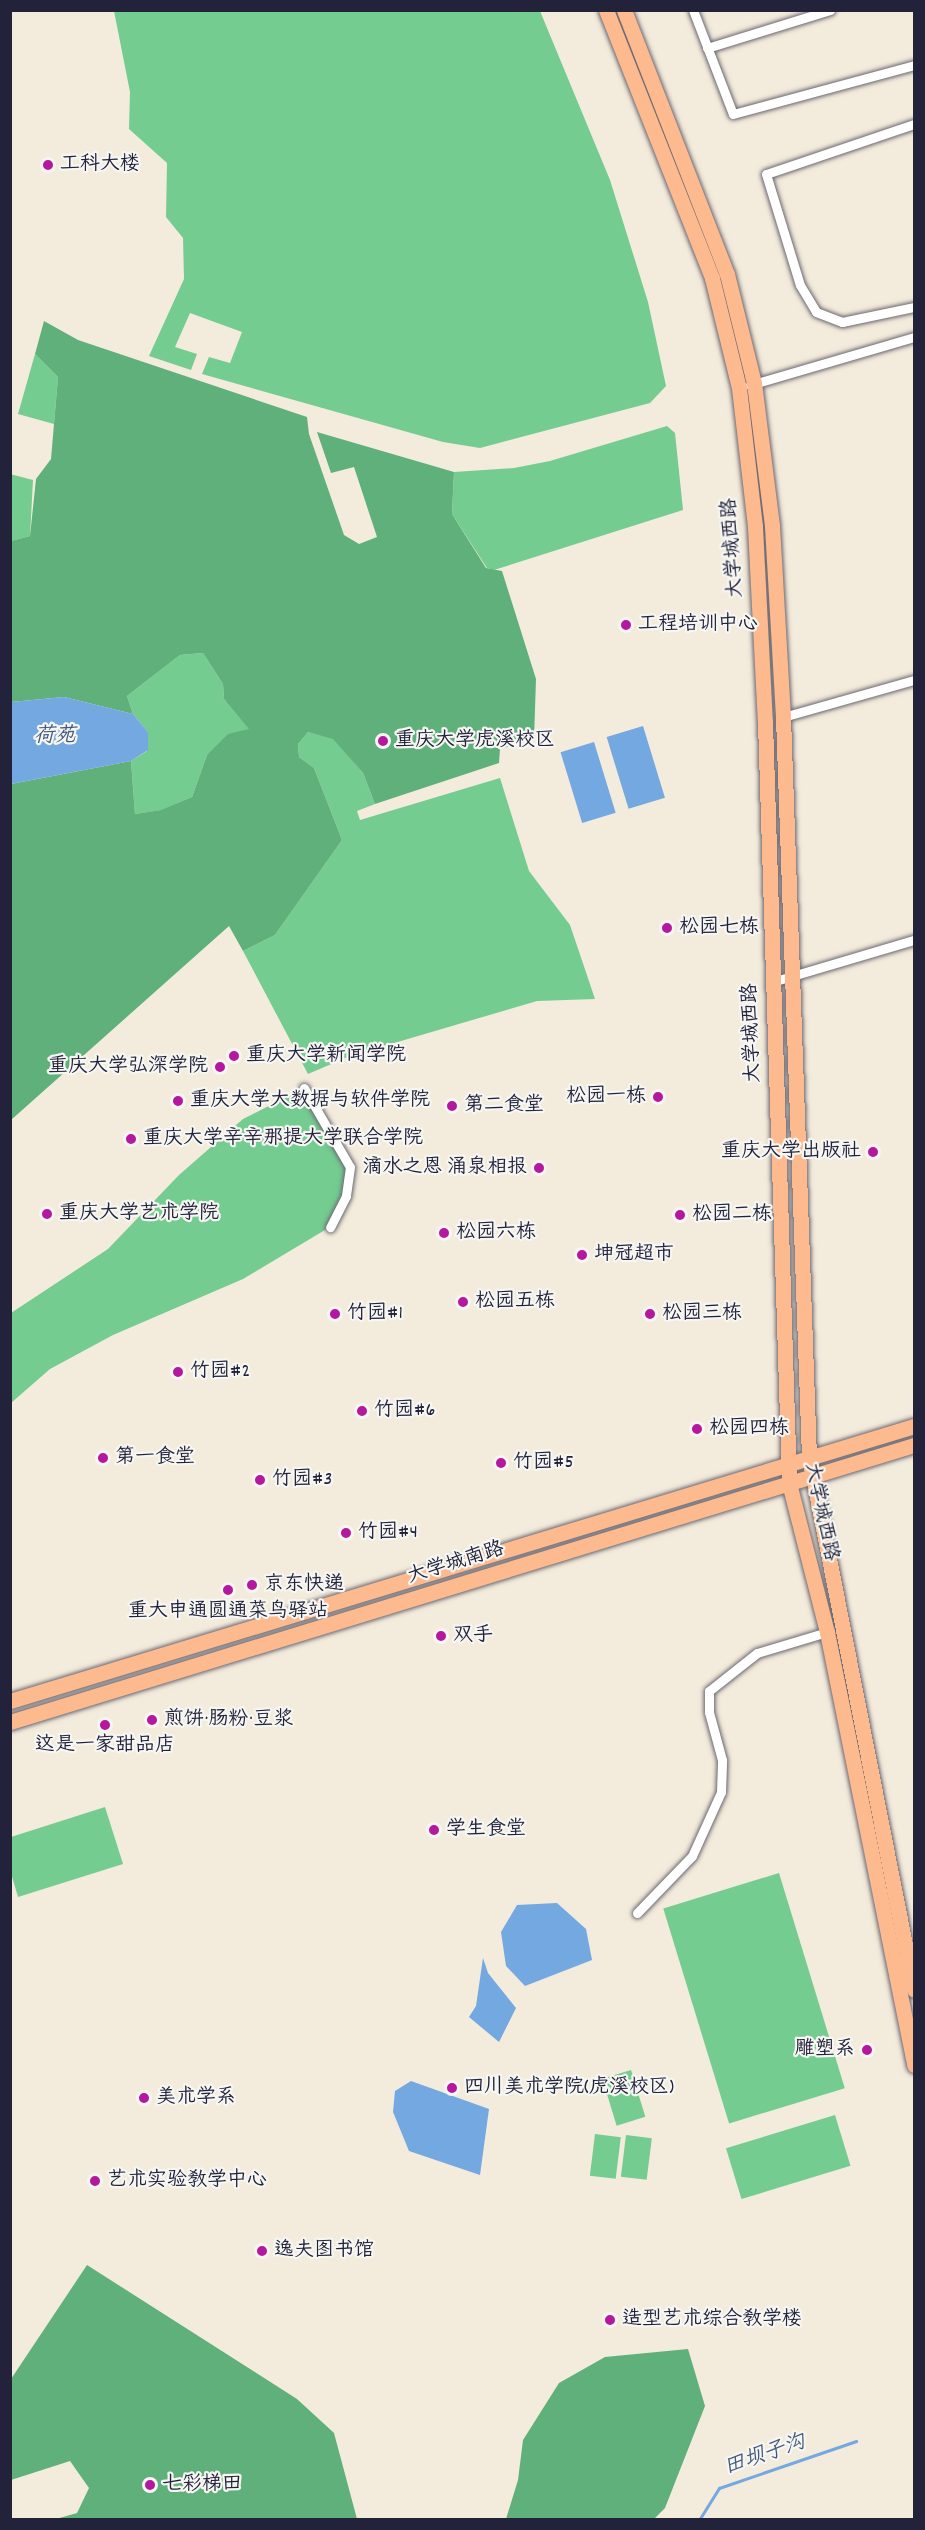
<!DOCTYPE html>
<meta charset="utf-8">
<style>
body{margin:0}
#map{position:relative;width:925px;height:2530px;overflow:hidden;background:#f3ebdb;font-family:Dekko,"LXGW WenKai TC",sans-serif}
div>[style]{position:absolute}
.green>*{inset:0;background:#74cc91;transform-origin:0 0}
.forest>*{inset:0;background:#5fb07b}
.water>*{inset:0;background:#74a8e1;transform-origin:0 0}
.stream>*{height:3px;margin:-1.5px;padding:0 1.5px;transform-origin:1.5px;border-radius:1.5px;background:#74a8e1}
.roads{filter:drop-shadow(0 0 2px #6b6873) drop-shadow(0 0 2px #6b6873)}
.street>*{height:9px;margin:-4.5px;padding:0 4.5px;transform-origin:4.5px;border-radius:4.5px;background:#fff}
.primary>*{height:15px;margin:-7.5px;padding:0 7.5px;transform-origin:7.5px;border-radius:7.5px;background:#fcba8e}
.dots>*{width:16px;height:16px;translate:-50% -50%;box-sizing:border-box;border:3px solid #f6f6f2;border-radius:50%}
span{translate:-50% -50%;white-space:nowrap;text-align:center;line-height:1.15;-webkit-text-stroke:4.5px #f6f6f2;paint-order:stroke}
.poi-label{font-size:20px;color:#22223b}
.left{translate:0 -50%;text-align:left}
.right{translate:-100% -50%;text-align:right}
.street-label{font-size:20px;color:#22223b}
.water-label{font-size:21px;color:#43587d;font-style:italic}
.frame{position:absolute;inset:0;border:12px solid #22223b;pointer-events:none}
</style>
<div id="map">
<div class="green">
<i style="clip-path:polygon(114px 11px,540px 11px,610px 180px,648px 302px,666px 386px,650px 403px,480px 448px,443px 442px,202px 374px,209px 357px,230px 363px,242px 332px,190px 313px,175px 347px,197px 354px,191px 370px,149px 356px,184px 279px,183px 238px,166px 217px,167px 163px,129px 129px,130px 92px)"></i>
<i style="clip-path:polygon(35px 354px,58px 377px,54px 424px,18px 414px)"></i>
<i style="clip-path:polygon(667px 426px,675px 433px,683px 510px,494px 570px,487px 568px,452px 514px,454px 472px,514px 468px,550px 461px)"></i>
<i style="clip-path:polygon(10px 474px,33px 480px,30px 536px,11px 541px)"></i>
<i style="clip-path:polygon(203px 653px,223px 684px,224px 699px,250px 729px,207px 755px,192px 797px,162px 810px,135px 814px,131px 761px,147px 751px,148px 732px,133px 714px,127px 696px,180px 655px)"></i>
<i style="clip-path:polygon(308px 732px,333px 738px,363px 773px,375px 804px,357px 811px,360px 820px,500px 778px,529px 871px,570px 925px,595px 999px,537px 1001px,350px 1056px,308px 1074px,243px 951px,275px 935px,342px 840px,314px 768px,299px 757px,298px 744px)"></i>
<i style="clip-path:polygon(304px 1088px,350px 1167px,346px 1196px,330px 1227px,243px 1279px,113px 1335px,50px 1369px,11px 1403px,11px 1313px,108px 1249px,179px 1175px,243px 1119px)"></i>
<i style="clip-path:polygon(105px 1807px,123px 1864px,18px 1897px,11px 1873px,11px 1837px)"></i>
<i style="left:779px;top:1873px;width:225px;height:121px;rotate:73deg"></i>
<i style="left:631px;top:2070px;width:49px;height:30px;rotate:73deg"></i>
<i style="left:835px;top:2115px;width:53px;height:114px;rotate:73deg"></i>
<i style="left:595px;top:2134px;width:26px;height:42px;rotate:7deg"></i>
<i style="left:626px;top:2135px;width:26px;height:42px;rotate:7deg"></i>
</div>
<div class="forest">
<i style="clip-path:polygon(44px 321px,78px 340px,307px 417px,309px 434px,344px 535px,359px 544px,377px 537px,354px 467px,331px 473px,317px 432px,454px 472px,452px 514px,486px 568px,502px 571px,536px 679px,534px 739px,500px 749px,499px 763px,375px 804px,363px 773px,333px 739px,308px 732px,298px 744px,299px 757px,314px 768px,342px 840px,275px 935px,243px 951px,229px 926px,11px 1120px,11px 784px,131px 761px,135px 814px,161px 810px,192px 797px,207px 755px,228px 734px,249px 729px,224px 699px,223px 684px,203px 653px,180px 655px,127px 696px,133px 714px,64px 697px,11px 702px,11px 541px,30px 536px,36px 479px,51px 459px,58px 377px,35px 354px)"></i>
<i style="clip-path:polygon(87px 2265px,297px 2399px,334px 2433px,357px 2519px,56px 2519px,77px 2513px,89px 2488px,70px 2461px,11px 2480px,11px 2379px)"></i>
<i style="clip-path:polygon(688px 2349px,705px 2406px,665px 2508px,654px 2519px,506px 2519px,518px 2480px,523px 2440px,559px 2383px,605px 2357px)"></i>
</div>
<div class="water">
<i style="clip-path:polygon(64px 697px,133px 714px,148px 732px,148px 750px,131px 761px,11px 784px,11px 702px)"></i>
<i style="left:643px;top:726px;width:75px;height:38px;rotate:73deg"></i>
<i style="left:594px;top:742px;width:74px;height:35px;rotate:73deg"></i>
<i style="clip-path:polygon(557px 1903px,586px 1929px,592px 1960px,525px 1986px,506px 1966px,501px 1932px,517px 1905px)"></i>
<i style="clip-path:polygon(483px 1958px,488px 1973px,516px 2008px,499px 2042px,469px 2017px,476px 2006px)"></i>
<i style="clip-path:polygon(411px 2081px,489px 2109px,480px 2175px,409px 2151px,393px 2112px,395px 2091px)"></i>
</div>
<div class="stream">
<i style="left:699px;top:2520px;width:38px;rotate:-58deg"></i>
<i style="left:719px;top:2488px;width:145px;rotate:-18.9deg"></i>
</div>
<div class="roads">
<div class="street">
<i style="left:693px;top:10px;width:111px;rotate:69deg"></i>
<i style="left:733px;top:114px;width:188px;rotate:-15.1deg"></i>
<i style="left:707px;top:48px;width:129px;rotate:-17.2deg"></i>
<i style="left:914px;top:124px;width:156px;rotate:161.3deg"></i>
<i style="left:766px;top:174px;width:116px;rotate:73deg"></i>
<i style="left:800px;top:285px;width:31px;rotate:59deg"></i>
<i style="left:816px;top:312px;width:28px;rotate:21deg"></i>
<i style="left:842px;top:322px;width:74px;rotate:-11.8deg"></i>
<i style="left:750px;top:385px;width:171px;rotate:-16.3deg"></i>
<i style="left:783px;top:717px;width:136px;rotate:-15.8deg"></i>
<i style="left:772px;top:982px;width:148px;rotate:-16.5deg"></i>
<i style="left:304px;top:1088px;width:91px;rotate:59.8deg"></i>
<i style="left:350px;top:1167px;width:29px;rotate:98deg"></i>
<i style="left:346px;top:1196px;width:35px;rotate:117deg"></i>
<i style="left:637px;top:1913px;width:79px;rotate:-46deg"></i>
<i style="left:692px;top:1856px;width:70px;rotate:-65.6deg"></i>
<i style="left:721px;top:1792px;width:32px;rotate:-88deg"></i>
<i style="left:722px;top:1760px;width:50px;rotate:-105.2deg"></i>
<i style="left:709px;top:1712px;width:21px;rotate:-90deg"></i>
<i style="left:709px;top:1691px;width:61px;rotate:-38.4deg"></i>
<i style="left:757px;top:1653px;width:73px;rotate:-16.7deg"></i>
</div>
<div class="primary">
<i style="left:606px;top:10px;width:288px;rotate:68.4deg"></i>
<i style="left:712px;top:278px;width:113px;rotate:76.2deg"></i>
<i style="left:739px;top:388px;width:140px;rotate:83.4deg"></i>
<i style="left:755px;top:527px;width:195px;rotate:87.1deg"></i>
<i style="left:765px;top:722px;width:761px;rotate:88.19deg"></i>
<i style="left:789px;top:1483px;width:154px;rotate:75.7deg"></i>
<i style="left:827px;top:1632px;width:442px;rotate:78.6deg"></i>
<i style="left:624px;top:10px;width:283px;rotate:68.7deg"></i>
<i style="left:727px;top:274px;width:112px;rotate:76.1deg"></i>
<i style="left:754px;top:383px;width:144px;rotate:82.8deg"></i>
<i style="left:772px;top:526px;width:191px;rotate:86.7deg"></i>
<i style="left:783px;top:717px;width:740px;rotate:87.99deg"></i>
<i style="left:809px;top:1457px;width:543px;rotate:78.86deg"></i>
<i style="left:10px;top:1701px;width:945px;rotate:-16.92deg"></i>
<i style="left:10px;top:1722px;width:945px;rotate:-17.04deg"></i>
</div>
</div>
<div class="dots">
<i style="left:48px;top:165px;background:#b5179e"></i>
<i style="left:626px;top:625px;background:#b5179e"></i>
<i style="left:383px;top:741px;background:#b5179e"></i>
<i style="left:667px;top:928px;background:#b5179e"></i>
<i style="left:234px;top:1056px;background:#b5179e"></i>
<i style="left:220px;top:1067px;background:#b5179e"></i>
<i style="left:658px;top:1097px;background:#b5179e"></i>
<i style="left:178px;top:1101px;background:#b5179e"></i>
<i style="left:452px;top:1106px;background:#b5179e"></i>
<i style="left:131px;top:1139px;background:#b5179e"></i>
<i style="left:873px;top:1152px;background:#b5179e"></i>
<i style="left:539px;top:1168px;background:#b5179e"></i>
<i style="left:47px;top:1214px;background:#b5179e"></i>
<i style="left:680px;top:1215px;background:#b5179e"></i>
<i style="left:444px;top:1233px;background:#b5179e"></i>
<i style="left:582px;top:1255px;background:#b5179e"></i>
<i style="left:463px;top:1302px;background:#b5179e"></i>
<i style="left:335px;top:1314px;background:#b5179e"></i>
<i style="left:650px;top:1314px;background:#b5179e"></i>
<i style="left:178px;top:1372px;background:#b5179e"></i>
<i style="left:362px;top:1411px;background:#b5179e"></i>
<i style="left:697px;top:1429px;background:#b5179e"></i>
<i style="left:103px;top:1458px;background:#b5179e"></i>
<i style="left:501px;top:1463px;background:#b5179e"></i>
<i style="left:260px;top:1480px;background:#b5179e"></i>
<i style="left:346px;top:1533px;background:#b5179e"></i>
<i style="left:252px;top:1585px;background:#b5179e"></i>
<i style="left:228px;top:1590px;background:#b5179e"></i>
<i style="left:441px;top:1636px;background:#b5179e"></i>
<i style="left:152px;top:1720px;background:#b5179e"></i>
<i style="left:105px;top:1725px;background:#b5179e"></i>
<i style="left:434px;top:1830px;background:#b5179e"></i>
<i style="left:867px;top:2050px;background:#b5179e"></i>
<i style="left:452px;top:2088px;background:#b5179e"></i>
<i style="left:144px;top:2098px;background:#b5179e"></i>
<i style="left:95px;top:2181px;background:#b5179e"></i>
<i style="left:262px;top:2251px;background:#b5179e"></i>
<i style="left:610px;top:2320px;background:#b5179e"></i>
<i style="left:150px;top:2485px;background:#b5179e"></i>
</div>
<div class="poi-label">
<span class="left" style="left:60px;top:165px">工科大楼</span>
<span class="left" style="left:638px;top:625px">工程培训中心</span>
<span class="left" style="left:395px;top:741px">重庆大学虎溪校区</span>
<span class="left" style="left:679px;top:928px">松园七栋</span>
<span class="left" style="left:246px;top:1056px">重庆大学新闻学院</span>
<span class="right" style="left:208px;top:1067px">重庆大学弘深学院</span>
<span class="right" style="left:646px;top:1097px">松园一栋</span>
<span class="left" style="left:190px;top:1101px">重庆大学大数据与软件学院</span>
<span class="left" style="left:464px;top:1106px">第二食堂</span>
<span class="left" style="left:143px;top:1139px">重庆大学辛辛那提大学联合学院</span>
<span class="right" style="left:861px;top:1152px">重庆大学出版社</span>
<span class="right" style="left:527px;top:1168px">滴水之恩 涌泉相报</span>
<span class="left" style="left:59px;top:1214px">重庆大学艺术学院</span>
<span class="left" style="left:692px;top:1215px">松园二栋</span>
<span class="left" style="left:456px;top:1233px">松园六栋</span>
<span class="left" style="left:594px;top:1255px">坤冠超市</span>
<span class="left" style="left:475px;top:1302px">松园五栋</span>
<span class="left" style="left:347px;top:1314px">竹园#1</span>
<span class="left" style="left:662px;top:1314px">松园三栋</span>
<span class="left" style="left:190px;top:1372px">竹园#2</span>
<span class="left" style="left:374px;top:1411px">竹园#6</span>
<span class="left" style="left:709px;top:1429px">松园四栋</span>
<span class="left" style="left:115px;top:1458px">第一食堂</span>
<span class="left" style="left:513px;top:1463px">竹园#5</span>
<span class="left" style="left:272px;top:1480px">竹园#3</span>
<span class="left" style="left:358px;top:1533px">竹园#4</span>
<span class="left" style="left:264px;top:1585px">京东快递</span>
<span style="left:228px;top:1612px">重大申通圆通菜鸟驿站</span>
<span class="left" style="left:453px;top:1636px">双手</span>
<span class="left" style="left:164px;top:1720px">煎饼·肠粉·豆浆</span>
<span style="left:105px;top:1746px">这是一家甜品店</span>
<span class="left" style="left:446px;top:1830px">学生食堂</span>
<span class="right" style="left:855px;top:2050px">雕塑系</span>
<span class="left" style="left:464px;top:2088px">四川美术学院(虎溪校区)</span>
<span class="left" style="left:156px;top:2098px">美术学系</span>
<span class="left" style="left:107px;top:2181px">艺术实验教学中心</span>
<span class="left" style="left:274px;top:2251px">逸夫图书馆</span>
<span class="left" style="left:622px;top:2320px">造型艺术综合教学楼</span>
<span class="left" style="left:162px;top:2485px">七彩梯田</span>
</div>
<div class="street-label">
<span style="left:734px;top:548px;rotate:-94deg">大学城西路</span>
<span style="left:753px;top:1033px;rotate:-92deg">大学城西路</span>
<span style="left:820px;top:1512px;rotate:78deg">大学城西路</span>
<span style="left:456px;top:1564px;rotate:-17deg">大学城南路</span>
</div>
<div class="water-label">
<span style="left:55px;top:737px">荷苑</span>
<span style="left:765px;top:2456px;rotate:-19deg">田坝子沟</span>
</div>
<div class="frame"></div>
</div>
